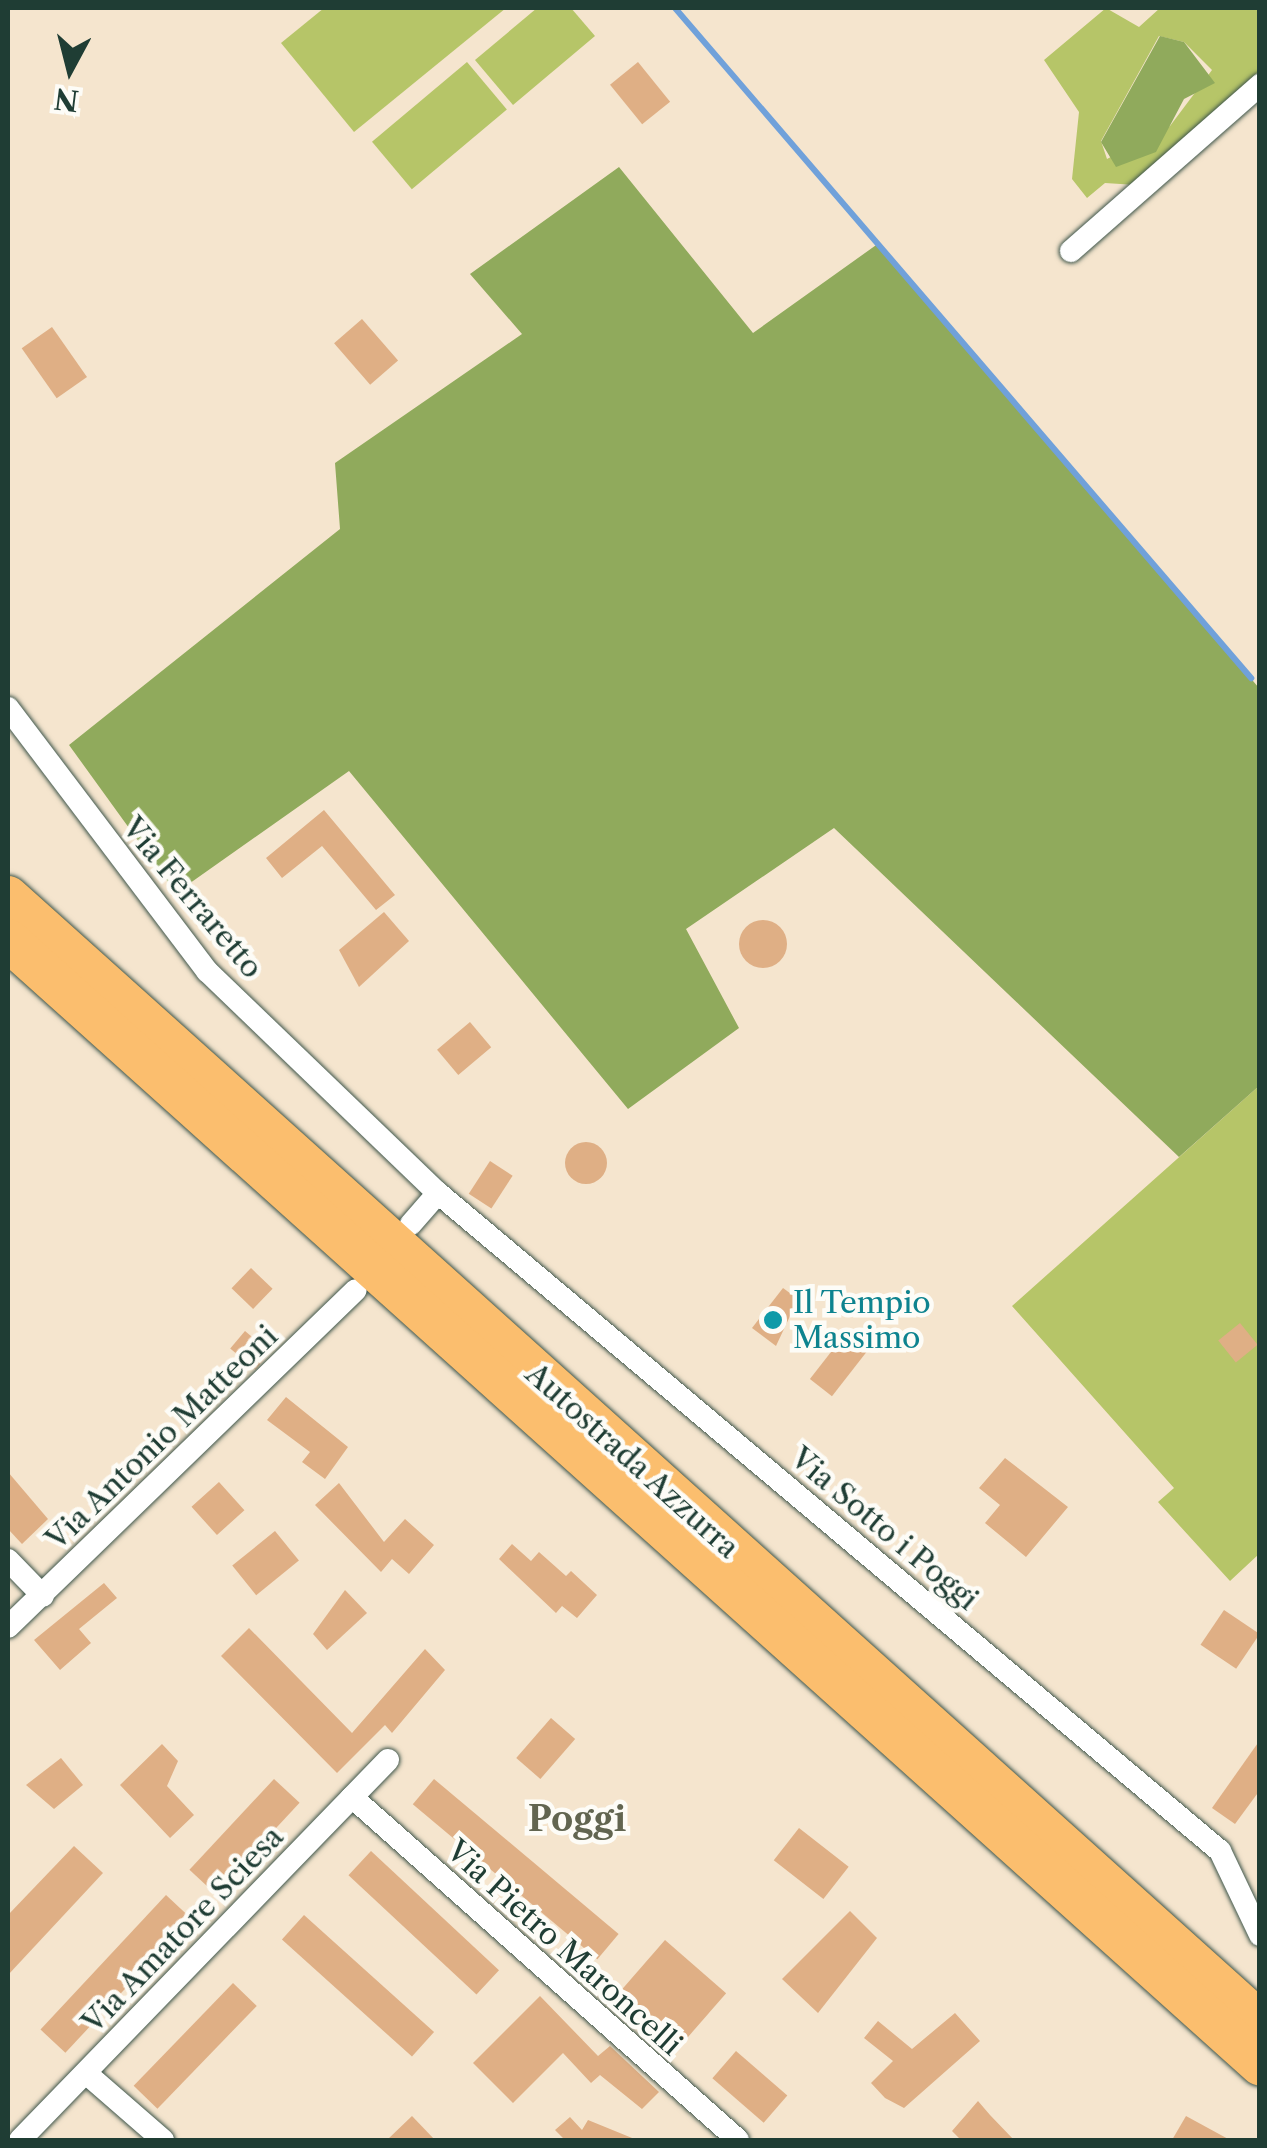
<!DOCTYPE html>
<style>
body{margin:0}
#map{position:relative;width:1267px;height:2148px;overflow:hidden;background:#f5e5ce;font-family:"Libre Caslon Text",serif}
div>[style]{position:absolute}
.green>*{inset:0;background:#b6c568;transform-origin:0 0}
.forest>*{inset:0;background:#90aa5c}
.stream>*{height:6px;margin:-3px;padding:0 3px;transform-origin:3px;border-radius:3px;background:#70a1da}
.building>*{inset:0;background:#dfaf85;transform-origin:0 0}
.round{border-radius:50%}
.roads{filter:drop-shadow(0 0 2px #3f564b) drop-shadow(0 0 2px #3f564b)}
.street>*{height:22px;margin:-11px;padding:0 11px;transform-origin:11px;border-radius:11px;background:#fff}
.highway>*{height:42px;margin:-21px;padding:0 21px;transform-origin:21px;border-radius:21px;background:#fbbe6e}
.dots>*{width:28px;height:28px;translate:-50% -50%;box-sizing:border-box;border:5px solid #fdfcf7;border-radius:50%}
span{translate:-50% -50%;white-space:nowrap;text-align:center;line-height:1.15;-webkit-text-stroke:9px #fdfcf7;paint-order:stroke}
.street-label{font-size:30px;color:#1f3d34}
.culture-label{font-size:30px;color:#0d838f}
.left{translate:0 -50%;text-align:left}
.quarter-label{font-size:35px;color:#626550;font-weight:700}
.frame{position:absolute;inset:0;border:10px solid #1f3d34;pointer-events:none}
.north{position:absolute;left:20px;top:20px;width:100px;height:100px;-webkit-text-stroke:8px #fdfcf7;paint-order:stroke;rotate:187deg;font-size:28px;font-weight:700;line-height:40px;text-align:center;color:#1f3d34}
.north::after{content:'';display:block;margin:auto;width:35px;height:45px;background:#1f3d34;clip-path:polygon(50% 0,100% 100%,50% 72%,0 100%)}
</style>
<div id="map">
<div class="green">
<i style="clip-path:polygon(324px 8px,506px 8px,354px 132px,281px 43px)"></i>
<i style="clip-path:polygon(537px 8px,571px 8px,595px 36px,513px 105px,475px 60px)"></i>
<i style="clip-path:polygon(evenodd,1106px 8px,1139px 27px,1160px 8px,1259px 8px,1259px 71px,1136px 185px,1105px 183px,1087px 198px,1072px 179px,1079px 112px,1044px 60px,1106px 8px,1159px 36px,1184px 42px,1212px 70px,1170px 126px,1107px 159px,1101px 141px,1159px 36px)"></i>
<i style="left:467px;top:62px;width:62px;height:124px;rotate:50deg"></i>
<i style="clip-path:polygon(1259px 1086px,1259px 1554px,1230px 1581px,1158px 1502px,1174px 1488px,1012px 1306px)"></i>
</div>
<div class="forest">
<i style="clip-path:polygon(1160px 36px,1184px 42px,1215px 83px,1184px 99px,1156px 152px,1116px 167px,1101px 142px)"></i>
<i style="clip-path:polygon(619px 167px,753px 333px,879px 243px,1259px 688px,1259px 1086px,1179px 1157px,834px 828px,686px 929px,739px 1028px,628px 1109px,349px 771px,176px 893px,69px 745px,340px 529px,335px 463px,522px 334px,470px 274px)"></i>
</div>
<div class="stream">
<i style="left:675px;top:8px;width:884px;rotate:49.31deg"></i>
</div>
<div class="building">
<i style="left:638px;top:62px;width:51px;height:36px;rotate:51deg"></i>
<i style="left:362px;top:319px;width:55px;height:37px;rotate:49deg"></i>
<i style="left:52px;top:327px;width:61px;height:37px;rotate:55deg"></i>
<i style="clip-path:polygon(324px 810px,395px 895px,376px 910px,322px 846px,282px 878px,266px 858px)"></i>
<i style="clip-path:polygon(384px 912px,409px 941px,359px 987px,339px 950px)"></i>
<i class="round" style="left:739px;top:920px;width:48px;height:48px"></i>
<i style="left:470px;top:1022px;width:33px;height:43px;rotate:50deg"></i>
<i class="round" style="left:565px;top:1142px;width:42px;height:42px"></i>
<i style="left:490px;top:1161px;width:27px;height:39px;rotate:33deg"></i>
<i style="left:251px;top:1268px;width:30px;height:28px;rotate:44deg"></i>
<i style="clip-path:polygon(783px 1288px,798px 1299px,776px 1346px,752px 1328px)"></i>
<i style="left:1240px;top:1323px;width:28px;height:28px;rotate:51deg"></i>
<i style="left:245px;top:1331px;width:33px;height:23px;rotate:40deg"></i>
<i style="left:845px;top:1334px;width:28px;height:57px;rotate:38deg"></i>
<i style="clip-path:polygon(286px 1397px,348px 1447px,325px 1479px,302px 1462px,310px 1452px,267px 1420px)"></i>
<i style="clip-path:polygon(1005px 1458px,1068px 1507px,1026px 1557px,985px 1523px,1000px 1505px,979px 1488px)"></i>
<i style="clip-path:polygon(8px 1472px,48px 1519px,22px 1544px,8px 1529px)"></i>
<i style="left:219px;top:1482px;width:38px;height:37px;rotate:48deg"></i>
<i style="clip-path:polygon(339px 1483px,384px 1542px,405px 1519px,434px 1545px,409px 1574px,392px 1559px,381px 1572px,315px 1505px)"></i>
<i style="left:275px;top:1531px;width:38px;height:55px;rotate:51deg"></i>
<i style="clip-path:polygon(512px 1544px,531px 1561px,539px 1552px,566px 1576px,571px 1571px,597px 1595px,577px 1618px,562px 1606px,556px 1613px,499px 1559px)"></i>
<i style="clip-path:polygon(104px 1583px,117px 1598px,79px 1629px,91px 1643px,60px 1670px,34px 1640px)"></i>
<i style="clip-path:polygon(345px 1590px,367px 1613px,327px 1650px,313px 1634px)"></i>
<i style="left:1224px;top:1610px;width:43px;height:42px;rotate:34deg"></i>
<i style="clip-path:polygon(249px 1628px,352px 1733px,425px 1649px,445px 1670px,392px 1733px,385px 1725px,337px 1773px,221px 1656px)"></i>
<i style="left:551px;top:1718px;width:32px;height:53px;rotate:41deg"></i>
<i style="clip-path:polygon(1260px 1740px,1260px 1790px,1235px 1824px,1212px 1808px)"></i>
<i style="clip-path:polygon(162px 1744px,178px 1761px,167px 1786px,194px 1815px,170px 1838px,120px 1785px)"></i>
<i style="clip-path:polygon(61px 1758px,83px 1785px,54px 1809px,26px 1785px)"></i>
<i style="left:274px;top:1779px;width:35px;height:124px;rotate:43deg"></i>
<i style="left:434px;top:1779px;width:241px;height:33px;rotate:40deg"></i>
<i style="left:799px;top:1828px;width:63px;height:41px;rotate:38deg"></i>
<i style="clip-path:polygon(74px 1846px,103px 1873px,8px 1975px,8px 1915px)"></i>
<i style="left:371px;top:1851px;width:175px;height:33px;rotate:43deg"></i>
<i style="left:166px;top:1895px;width:34px;height:184px;rotate:43deg"></i>
<i style="clip-path:polygon(850px 1911px,877px 1938px,818px 2013px,782px 1979px)"></i>
<i style="left:304px;top:1915px;width:175px;height:33px;rotate:42deg"></i>
<i style="left:665px;top:1940px;width:81px;height:73px;rotate:41deg"></i>
<i style="left:233px;top:1983px;width:33px;height:143px;rotate:44deg"></i>
<i style="clip-path:polygon(540px 1996px,598px 2056px,610px 2046px,659px 2092px,642px 2109px,600px 2075px,591px 2083px,563px 2053px,513px 2103px,473px 2063px)"></i>
<i style="clip-path:polygon(955px 2013px,980px 2041px,904px 2108px,885px 2098px,871px 2083px,893px 2061px,864px 2038px,878px 2021px,912px 2049px)"></i>
<i style="left:736px;top:2051px;width:68px;height:36px;rotate:41deg"></i>
<i style="clip-path:polygon(978px 2101px,990px 2115px,1014px 2140px,961px 2140px,952px 2131px)"></i>
<i style="clip-path:polygon(412px 2116px,435px 2140px,387px 2140px)"></i>
<i style="clip-path:polygon(1186px 2116px,1230px 2140px,1172px 2140px)"></i>
<i style="clip-path:polygon(570px 2117px,582px 2130px,588px 2120px,637px 2140px,565px 2140px,555px 2130px)"></i>
</div>
<div class="roads">
<div class="street">
<i style="left:1071px;top:251px;width:252px;rotate:-41.3deg"></i>
<i style="left:8px;top:708px;width:330px;rotate:52.9deg"></i>
<i style="left:207px;top:971px;width:320px;rotate:43.9deg"></i>
<i style="left:438px;top:1193px;width:1022px;rotate:40.08deg"></i>
<i style="left:1220px;top:1851px;width:93px;rotate:64.5deg"></i>
<i style="left:411px;top:1224px;width:41px;rotate:-48.9deg"></i>
<i style="left:8px;top:1560px;width:50px;rotate:45.8deg"></i>
<i style="left:8px;top:1627px;width:484px;rotate:-44.1deg"></i>
<i style="left:352px;top:1797px;width:516px;rotate:41.62deg"></i>
<i style="left:87px;top:2074px;width:101px;rotate:41deg"></i>
<i style="left:20px;top:2140px;width:529px;rotate:-45.92deg"></i>
</div>
<div class="highway">
<i style="left:8px;top:897px;width:1683px;rotate:41.94deg"></i>
<i style="left:8px;top:940px;width:1683px;rotate:41.92deg"></i>
</div>
</div>
<div class="dots">
<i style="left:773px;top:1320px;background:#0f9aa8"></i>
</div>
<div class="street-label">
<span style="left:192px;top:898px;rotate:50deg">Via Ferraretto</span>
<span style="left:162px;top:1438px;rotate:-44deg">Via Antonio Matteoni</span>
<span style="left:632px;top:1461px;rotate:42deg">Autostrada Azzurra</span>
<span style="left:884px;top:1529px;rotate:40deg">Via Sotto i Poggi</span>
<span style="left:183px;top:1930px;rotate:-46deg">Via Amatore Sciesa</span>
<span style="left:564px;top:1948px;rotate:42deg">Via Pietro Maroncelli</span>
</div>
<div class="culture-label">
<span class="left" style="left:793px;top:1320px">Il Tempio<br>Massimo</span>
</div>
<div class="quarter-label">
<span style="left:577px;top:1819px">Poggi</span>
</div>
<div class="frame"></div>
<div class="north">N</div>
</div>
